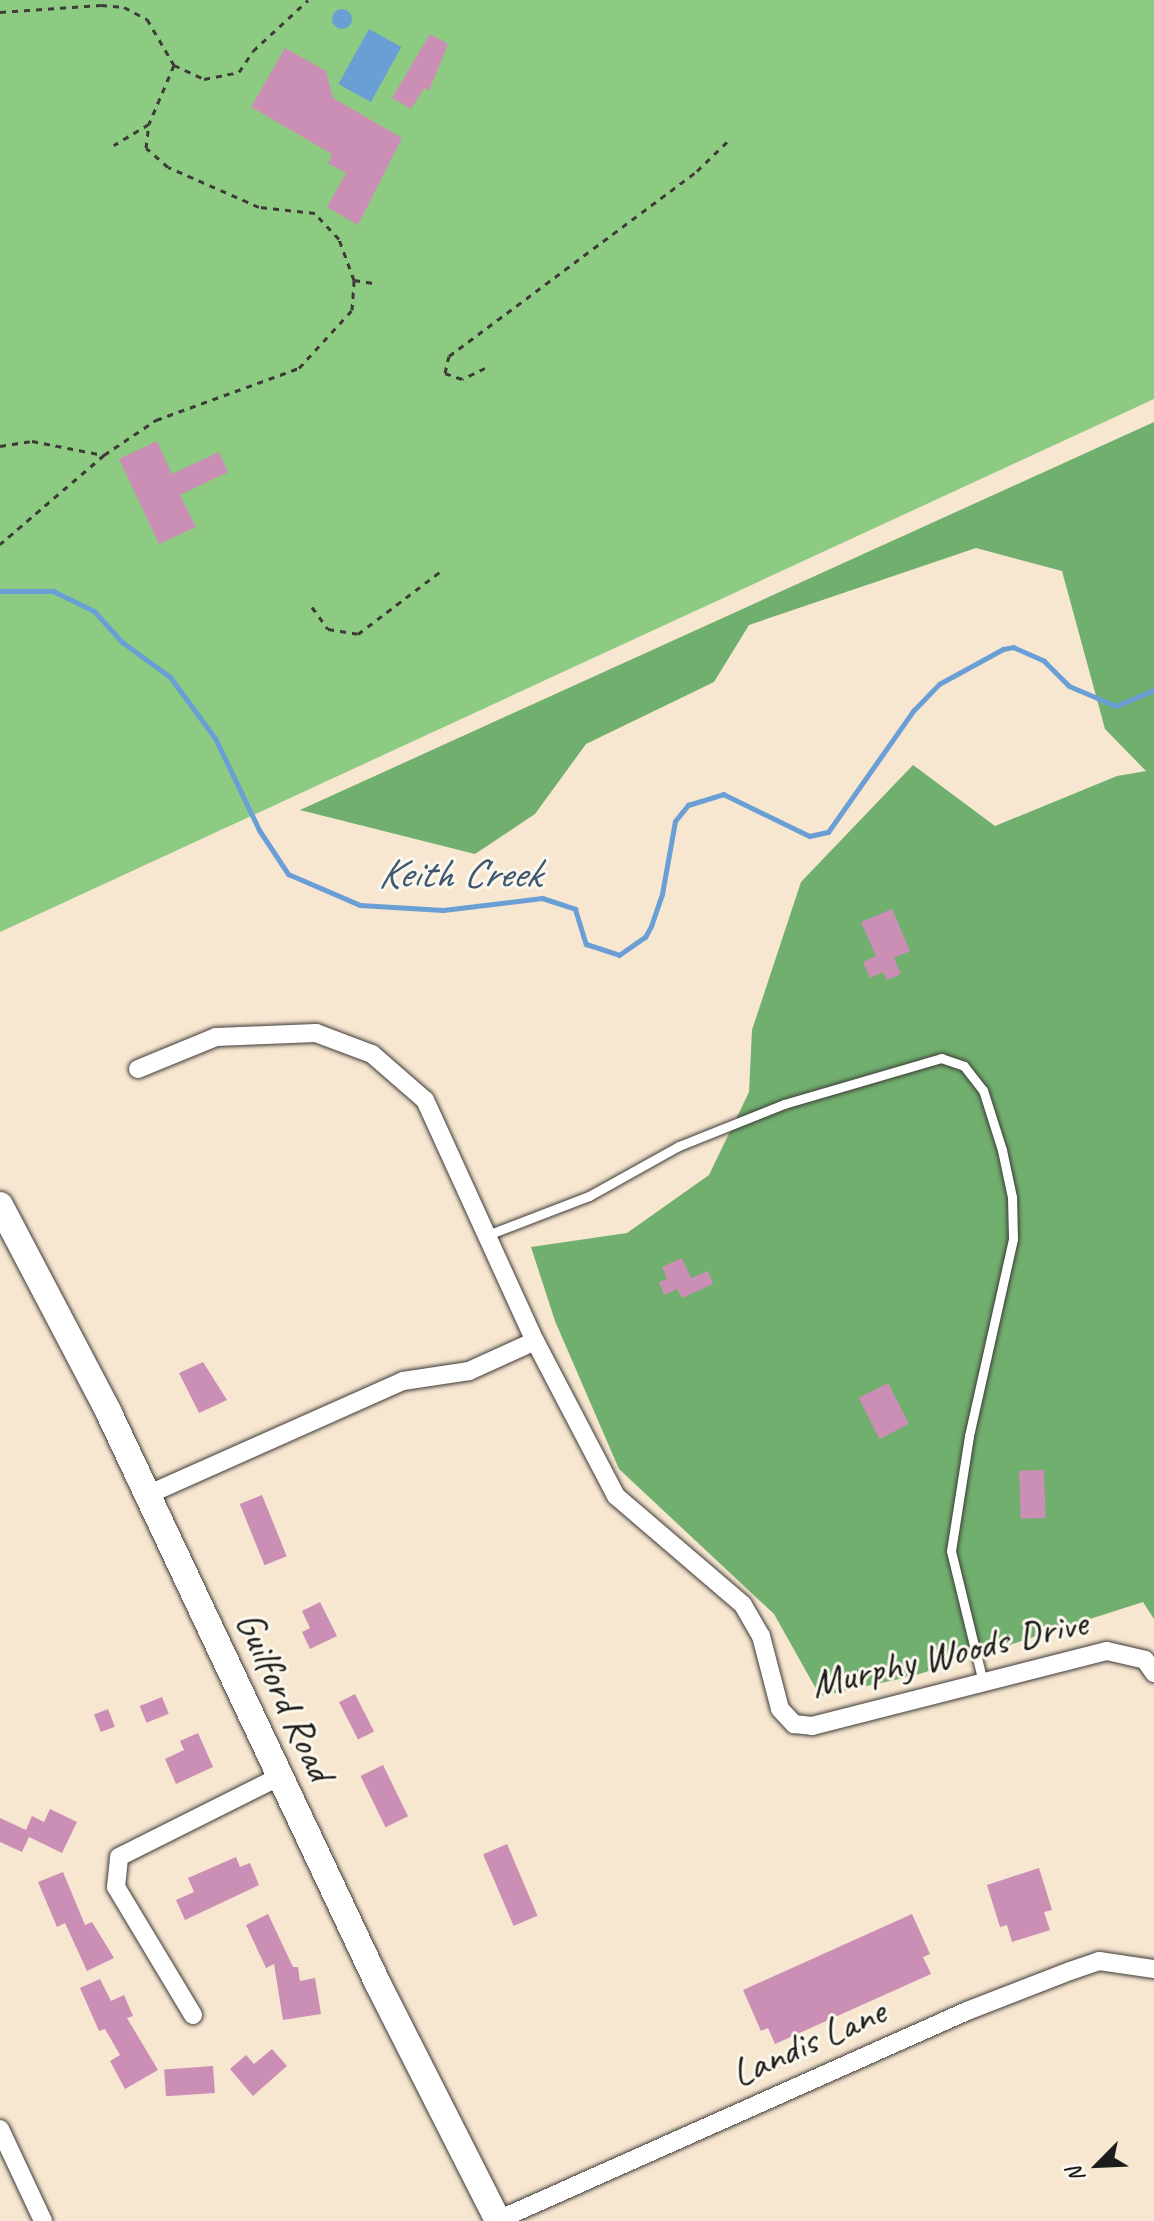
<!DOCTYPE html>
<style>
body{margin:0}
#map{position:relative;width:1154px;height:2221px;overflow:hidden;background:#f7e6d0;font-family:Caveat,sans-serif}
div>[style]{position:absolute}
.green>*{inset:0;background:#8ccb81}
.forest>*{inset:0;background:#71af6f}
.water>*{inset:0;background:#6a9fd6;transform-origin:0 0}
.round{border-radius:50%}
.stream>*{height:5px;margin:-2.5px;padding:0 2.5px;transform-origin:2.5px;border-radius:2.5px;background:#6a9fd6}
.building>*{inset:0;background:#cb8fb5;transform-origin:0 0}
.path>*{height:3px;margin-top:-1.5px;transform-origin:0;background:repeating-linear-gradient(90deg,#3d3a37 0 6px,transparent 0 12px)}
.roads{filter:drop-shadow(0 0 2px #3d3a37) drop-shadow(0 0 2px #3d3a37)}
.lane>*{height:9px;margin:-4.5px;padding:0 4.5px;transform-origin:4.5px;border-radius:4.5px;background:#fff}
.street>*{height:18px;margin:-9px;padding:0 9px;transform-origin:9px;border-radius:9px;background:#fff}
.secondary>*{height:26px;margin:-13px;padding:0 13px;transform-origin:13px;border-radius:13px;background:#fff}
span{translate:-50% -50%;white-space:nowrap;text-align:center;line-height:1.15;-webkit-text-stroke:6px #fbf7ec;paint-order:stroke}
.street-label{font-size:40px;color:#1c1c1c}
.water-label{font-size:42px;color:#3f5770;font-style:italic}
.north{position:absolute;left:1058px;top:2125px;width:80px;height:80px;-webkit-text-stroke:6px #fbf7ec;paint-order:stroke;rotate:246deg;font-size:22px;font-weight:700;line-height:32px;text-align:center;color:#1c1c1c}
.north::after{content:'';display:block;margin:auto;width:28px;height:36px;background:#1c1c1c;clip-path:polygon(50% 0,100% 100%,50% 72%,0 100%)}
</style>
<div id="map">
<div class="green">
<i style="clip-path:polygon(0 0,1154px 0,1154px 399px,0 932px)"></i>
</div>
<div class="forest">
<i style="clip-path:polygon(1154px 422px,1154px 1619px,1143px 1602px,913px 1676px,820px 1696px,774px 1614px,619px 1469px,555px 1321px,531px 1247px,627px 1233px,709px 1175px,749px 1092px,752px 1030px,801px 882px,913px 765px,995px 826px,1117px 776px,1146px 771px,1105px 729px,1062px 571px,976px 548px,749px 625px,714px 682px,586px 744px,535px 814px,475px 854px,300px 810px)"></i>
</div>
<div class="water">
<i class="round" style="left:332px;top:9px;width:20px;height:20px"></i>
<i style="left:369px;top:29px;width:37px;height:63px;rotate:29deg"></i>
</div>
<div class="stream">
<i style="left:0;top:591px;width:53px"></i>
<i style="left:53px;top:591px;width:46px;rotate:26deg"></i>
<i style="left:94px;top:611px;width:42px;rotate:47.9deg"></i>
<i style="left:122px;top:642px;width:59px;rotate:36.1deg"></i>
<i style="left:170px;top:677px;width:76px;rotate:53.6deg"></i>
<i style="left:215px;top:738px;width:102px;rotate:64.4deg"></i>
<i style="left:259px;top:830px;width:53px;rotate:56.6deg"></i>
<i style="left:288px;top:874px;width:78px;rotate:23.3deg"></i>
<i style="left:360px;top:905px;width:83px;rotate:3.4deg"></i>
<i style="left:443px;top:910px;width:100px;rotate:-6.9deg"></i>
<i style="left:542px;top:898px;width:35px;rotate:18deg"></i>
<i style="left:575px;top:909px;width:37px;rotate:73deg"></i>
<i style="left:586px;top:944px;width:35px;rotate:18deg"></i>
<i style="left:619px;top:955px;width:32px;rotate:-35deg"></i>
<i style="left:645px;top:937px;width:13px;rotate:-61deg"></i>
<i style="left:651px;top:926px;width:34px;rotate:-71deg"></i>
<i style="left:662px;top:894px;width:74px;rotate:-79.9deg"></i>
<i style="left:675px;top:821px;width:21px;rotate:-51deg"></i>
<i style="left:688px;top:805px;width:37px;rotate:-17deg"></i>
<i style="left:723px;top:794px;width:96px;rotate:26deg"></i>
<i style="left:809px;top:836px;width:19px;rotate:-12deg"></i>
<i style="left:828px;top:832px;width:148px;rotate:-54.9deg"></i>
<i style="left:913px;top:711px;width:37px;rotate:-46deg"></i>
<i style="left:939px;top:684px;width:73px;rotate:-28.7deg"></i>
<i style="left:1003px;top:649px;width:10px;rotate:-11deg"></i>
<i style="left:1013px;top:647px;width:34px;rotate:24deg"></i>
<i style="left:1044px;top:661px;width:35px;rotate:45deg"></i>
<i style="left:1069px;top:686px;width:51px;rotate:23.1deg"></i>
<i style="left:1116px;top:706px;width:41px;rotate:-22.8deg"></i>
</div>
<div class="building">
<i style="clip-path:polygon(430px 34px,448px 44px,429px 91px,424px 88px,411px 109px,392px 98px)"></i>
<i style="clip-path:polygon(285px 48px,326px 71px,333px 98px,402px 138px,358px 225px,327px 207px,346px 173px,328px 163px,332px 154px,251px 107px)"></i>
<i style="clip-path:polygon(157px 441px,172px 474px,219px 452px,228px 472px,180px 495px,196px 527px,159px 544px,119px 459px)"></i>
<i style="clip-path:polygon(892px 909px,910px 951px,894px 958px,901px 974px,887px 980px,883px 972px,870px 978px,863px 962px,876px 956px,861px 922px)"></i>
<i style="clip-path:polygon(682px 1258px,691px 1278px,708px 1271px,713px 1284px,682px 1298px,677px 1289px,664px 1295px,659px 1282px,667px 1279px,662px 1267px)"></i>
<i style="clip-path:polygon(203px 1362px,227px 1400px,199px 1413px,179px 1373px)"></i>
<i style="left:888px;top:1383px;width:46px;height:33px;rotate:63deg"></i>
<i style="left:1044px;top:1470px;width:48px;height:25px;rotate:88deg"></i>
<i style="left:262px;top:1495px;width:66px;height:24px;rotate:68deg"></i>
<i style="clip-path:polygon(320px 1602px,337px 1636px,310px 1649px,302px 1632px,310px 1628px,302px 1611px)"></i>
<i style="left:355px;top:1694px;width:42px;height:18px;rotate:63deg"></i>
<i style="left:162px;top:1697px;width:18px;height:24px;rotate:68deg"></i>
<i style="left:108px;top:1709px;width:19px;height:15px;rotate:69deg"></i>
<i style="clip-path:polygon(198px 1733px,213px 1767px,176px 1784px,165px 1759px,184px 1750px,180px 1741px)"></i>
<i style="left:383px;top:1765px;width:57px;height:25px;rotate:64deg"></i>
<i style="clip-path:polygon(50px 1809px,77px 1822px,62px 1853px,29px 1837px,22px 1852px,0 1842px,0 1818px,26px 1830px,32px 1816px,44px 1822px)"></i>
<i style="left:507px;top:1844px;width:78px;height:26px;rotate:67deg"></i>
<i style="clip-path:polygon(236px 1857px,240px 1867px,250px 1863px,259px 1885px,185px 1920px,176px 1900px,194px 1892px,188px 1878px)"></i>
<i style="clip-path:polygon(1039px 1868px,1052px 1910px,1044px 1912px,1050px 1930px,1012px 1942px,1007px 1925px,1000px 1927px,987px 1885px)"></i>
<i style="clip-path:polygon(63px 1872px,85px 1925px,92px 1922px,114px 1958px,87px 1971px,65px 1923px,57px 1927px,38px 1882px)"></i>
<i style="clip-path:polygon(268px 1914px,293px 1967px,298px 1967px,300px 1981px,315px 1978px,321px 2014px,283px 2020px,274px 1964px,266px 1968px,246px 1925px)"></i>
<i style="clip-path:polygon(912px 1914px,930px 1954px,923px 1957px,931px 1974px,775px 2044px,768px 2028px,761px 2031px,743px 1990px)"></i>
<i style="clip-path:polygon(100px 1979px,111px 2001px,124px 1995px,133px 2016px,127px 2018px,158px 2070px,125px 2089px,110px 2061px,120px 2055px,105px 2029px,99px 2031px,80px 1988px)"></i>
<i style="clip-path:polygon(272px 2049px,287px 2066px,253px 2096px,230px 2069px,246px 2055px,254px 2064px)"></i>
<i style="left:213px;top:2066px;width:27px;height:49px;rotate:86deg"></i>
</div>
<div class="path">
<i style="left:0;top:12px;width:101px;rotate:-4deg"></i>
<i style="left:101px;top:5px;width:23px;rotate:5deg"></i>
<i style="left:124px;top:7px;width:26px;rotate:28deg"></i>
<i style="left:147px;top:19px;width:53px;rotate:59.6deg"></i>
<i style="left:174px;top:65px;width:64px;rotate:113deg"></i>
<i style="left:174px;top:65px;width:33px;rotate:25deg"></i>
<i style="left:204px;top:79px;width:36px;rotate:-11deg"></i>
<i style="left:239px;top:72px;width:25px;rotate:-56deg"></i>
<i style="left:253px;top:51px;width:75px;rotate:-42.8deg"></i>
<i style="left:354px;top:280px;width:24px;rotate:9deg"></i>
<i style="left:485px;top:368px;width:25px;rotate:154deg"></i>
<i style="left:462px;top:379px;width:18px;rotate:-161deg"></i>
<i style="left:445px;top:373px;width:17px;rotate:-77deg"></i>
<i style="left:449px;top:356px;width:309px;rotate:-36.7deg"></i>
<i style="left:697px;top:171px;width:45px;rotate:-44.1deg"></i>
<i style="left:0;top:446px;width:32px;rotate:-9deg"></i>
<i style="left:32px;top:441px;width:73px;rotate:11deg"></i>
<i style="left:104px;top:455px;width:137px;rotate:139.4deg"></i>
<i style="left:104px;top:455px;width:63px;rotate:-33.9deg"></i>
<i style="left:156px;top:420px;width:152px;rotate:-20deg"></i>
<i style="left:299px;top:368px;width:79px;rotate:-47.6deg"></i>
<i style="left:352px;top:310px;width:30px;rotate:-86deg"></i>
<i style="left:354px;top:280px;width:44px;rotate:-110.1deg"></i>
<i style="left:339px;top:239px;width:35px;rotate:-133deg"></i>
<i style="left:315px;top:213px;width:56px;rotate:-173.9deg"></i>
<i style="left:259px;top:207px;width:99px;rotate:-156.3deg"></i>
<i style="left:168px;top:167px;width:29px;rotate:-139deg"></i>
<i style="left:146px;top:148px;width:24px;rotate:-83deg"></i>
<i style="left:149px;top:124px;width:41px;rotate:149deg"></i>
<i style="left:312px;top:607px;width:27px;rotate:54deg"></i>
<i style="left:328px;top:629px;width:30px;rotate:9deg"></i>
<i style="left:358px;top:634px;width:104px;rotate:-37.2deg"></i>
</div>
<div class="roads">
<div class="lane">
<i style="left:490px;top:1234px;width:106px;rotate:-21deg"></i>
<i style="left:589px;top:1196px;width:103px;rotate:-29.1deg"></i>
<i style="left:679px;top:1146px;width:113px;rotate:-21.8deg"></i>
<i style="left:784px;top:1104px;width:164px;rotate:-16.3deg"></i>
<i style="left:941px;top:1058px;width:24px;rotate:19deg"></i>
<i style="left:964px;top:1066px;width:31px;rotate:52deg"></i>
<i style="left:983px;top:1090px;width:63px;rotate:72.4deg"></i>
<i style="left:1002px;top:1150px;width:48px;rotate:78deg"></i>
<i style="left:1012px;top:1197px;width:42px;rotate:88.6deg"></i>
<i style="left:1013px;top:1239px;width:202px;rotate:102.6deg"></i>
<i style="left:969px;top:1436px;width:116px;rotate:98.9deg"></i>
<i style="left:951px;top:1551px;width:135px;rotate:76.3deg"></i>
</div>
<div class="street">
<i style="left:138px;top:1069px;width:84px;rotate:-22.3deg"></i>
<i style="left:216px;top:1037px;width:100px;rotate:-2.3deg"></i>
<i style="left:316px;top:1033px;width:60px;rotate:20.6deg"></i>
<i style="left:372px;top:1054px;width:70px;rotate:41deg"></i>
<i style="left:425px;top:1100px;width:265px;rotate:65.5deg"></i>
<i style="left:535px;top:1341px;width:175px;rotate:62.4deg"></i>
<i style="left:616px;top:1496px;width:167px;rotate:40.6deg"></i>
<i style="left:743px;top:1605px;width:36px;rotate:60deg"></i>
<i style="left:761px;top:1636px;width:75px;rotate:75.4deg"></i>
<i style="left:780px;top:1709px;width:21px;rotate:47deg"></i>
<i style="left:794px;top:1724px;width:18px;rotate:6deg"></i>
<i style="left:812px;top:1726px;width:304px;rotate:-14.3deg"></i>
<i style="left:1107px;top:1651px;width:39px;rotate:13deg"></i>
<i style="left:1145px;top:1660px;width:16px;rotate:55deg"></i>
<i style="left:147px;top:1495px;width:280px;rotate:-24deg"></i>
<i style="left:403px;top:1381px;width:67px;rotate:-8.6deg"></i>
<i style="left:469px;top:1371px;width:72px;rotate:-24.4deg"></i>
<i style="left:193px;top:2015px;width:149px;rotate:-121deg"></i>
<i style="left:116px;top:1887px;width:30px;rotate:-84deg"></i>
<i style="left:119px;top:1857px;width:179px;rotate:-26.6deg"></i>
<i style="left:0;top:2129px;width:102px;rotate:64.9deg"></i>
<i style="left:498px;top:2220px;width:513px;rotate:-24.02deg"></i>
<i style="left:967px;top:2011px;width:110px;rotate:-21.2deg"></i>
<i style="left:1070px;top:1971px;width:31px;rotate:-19deg"></i>
<i style="left:1099px;top:1961px;width:56px;rotate:8.3deg"></i>
</div>
<div class="secondary">
<i style="left:0;top:1205px;width:233px;rotate:62.3deg"></i>
<i style="left:108px;top:1411px;width:633px;rotate:64.77deg"></i>
<i style="left:378px;top:1984px;width:266px;rotate:63.1deg"></i>
</div>
</div>
<div class="street-label">
<span style="left:949px;top:1653px;rotate:-13deg">Murphy Woods Drive</span>
<span style="left:285px;top:1696px;rotate:65deg">Guilford Road</span>
<span style="left:808px;top:2042px;rotate:-24deg">Landis Lane</span>
</div>
<div class="water-label">
<span style="left:459px;top:874px">Keith Creek</span>
</div>
<div class="north">N</div>
</div>
